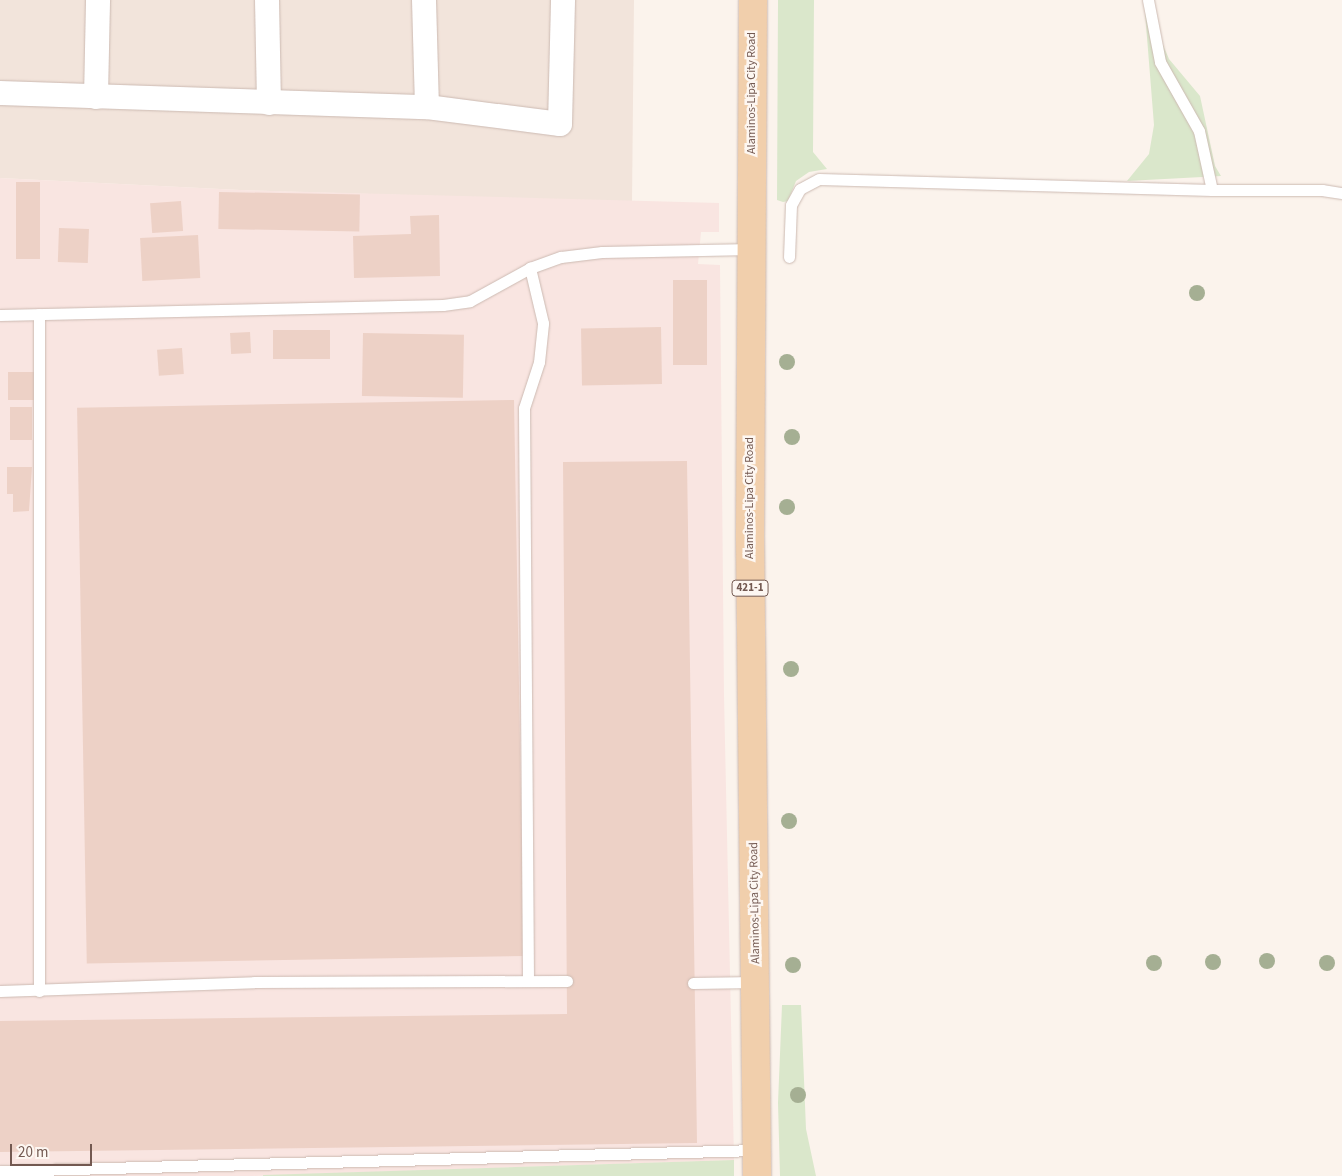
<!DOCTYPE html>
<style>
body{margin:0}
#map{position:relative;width:1342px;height:1176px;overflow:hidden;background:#fbf3ec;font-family:"Source Sans 3",sans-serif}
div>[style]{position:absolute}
.residential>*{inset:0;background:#f2e4db}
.commercial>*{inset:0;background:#f9e5e1}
.green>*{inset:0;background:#dae7cb}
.building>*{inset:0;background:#edd1c6;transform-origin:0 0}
.roads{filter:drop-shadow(0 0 1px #ccbab2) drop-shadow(0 0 1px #ccbab2)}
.lane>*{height:11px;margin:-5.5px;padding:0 5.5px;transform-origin:5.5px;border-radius:5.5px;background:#fff}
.street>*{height:24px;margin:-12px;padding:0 12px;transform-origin:12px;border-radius:12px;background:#fff}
.primary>*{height:28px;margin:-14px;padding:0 14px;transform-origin:14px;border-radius:14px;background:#f1cfac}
.trees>*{width:16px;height:16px;margin:-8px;border-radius:50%;background:#a5af93}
span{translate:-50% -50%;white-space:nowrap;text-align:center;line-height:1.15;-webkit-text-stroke:5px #fdf7f2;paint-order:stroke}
.shield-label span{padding:1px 4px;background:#fdf7f2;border:1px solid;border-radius:4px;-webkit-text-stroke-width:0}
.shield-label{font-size:11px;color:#735951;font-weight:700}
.street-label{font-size:12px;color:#735951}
.scale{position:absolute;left:10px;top:1144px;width:82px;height:22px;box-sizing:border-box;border:2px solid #735951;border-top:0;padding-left:6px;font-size:15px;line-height:18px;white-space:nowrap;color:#735951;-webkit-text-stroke:4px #fdf7f2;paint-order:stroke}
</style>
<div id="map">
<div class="residential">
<i style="clip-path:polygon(0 0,634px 0,632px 202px,240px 190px,0 178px)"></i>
</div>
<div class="commercial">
<i style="clip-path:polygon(0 178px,240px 190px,719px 203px,719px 232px,701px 232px,698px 264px,720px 265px,724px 695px,734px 1160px,252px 1176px,0 1176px)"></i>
</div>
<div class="green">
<i style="clip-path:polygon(778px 0,814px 0,813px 152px,827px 169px,809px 172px,796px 181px,788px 201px,783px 202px,777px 200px)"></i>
<i style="clip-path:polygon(1144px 0,1169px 59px,1200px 96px,1215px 166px,1221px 176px,1127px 181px,1149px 154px,1154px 125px)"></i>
<i style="clip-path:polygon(782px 1005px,801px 1005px,806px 1129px,816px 1176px,780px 1176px,778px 1103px)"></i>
<i style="clip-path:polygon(734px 1160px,734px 1176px,263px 1176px,263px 1175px)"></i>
</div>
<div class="building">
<i style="left:16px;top:182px;width:24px;height:77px"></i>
<i style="left:219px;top:192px;width:141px;height:37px;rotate:1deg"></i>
<i style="left:181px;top:201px;width:30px;height:31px;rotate:86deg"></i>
<i style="clip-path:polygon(439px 215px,440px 276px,354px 278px,353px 236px,411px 234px,410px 216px)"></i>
<i style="left:59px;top:228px;width:30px;height:34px;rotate:2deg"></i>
<i style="left:198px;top:235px;width:43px;height:58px;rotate:87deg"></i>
<i style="left:673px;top:280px;width:34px;height:85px"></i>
<i style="left:661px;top:327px;width:57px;height:80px;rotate:89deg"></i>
<i style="left:330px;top:330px;width:29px;height:57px;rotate:90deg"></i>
<i style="left:250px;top:332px;width:21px;height:20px;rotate:87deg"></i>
<i style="left:363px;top:333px;width:101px;height:63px;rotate:1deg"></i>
<i style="left:182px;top:348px;width:26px;height:25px;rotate:86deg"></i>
<i style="left:36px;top:372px;width:28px;height:28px;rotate:90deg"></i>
<i style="left:514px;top:400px;width:556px;height:437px;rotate:89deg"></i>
<i style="left:10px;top:407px;width:22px;height:33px"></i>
<i style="clip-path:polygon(687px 461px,697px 1143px,0 1152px,0 1021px,567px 1014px,563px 462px)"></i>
<i style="clip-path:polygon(7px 467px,32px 467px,29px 511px,13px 512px,13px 494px,7px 494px)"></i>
</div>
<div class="roads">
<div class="lane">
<i style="left:1148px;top:0;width:63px;rotate:79deg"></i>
<i style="left:1160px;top:62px;width:79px;rotate:60.5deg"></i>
<i style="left:1199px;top:131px;width:60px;rotate:77.6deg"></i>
<i style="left:789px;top:257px;width:52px;rotate:-87.8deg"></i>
<i style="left:791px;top:205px;width:18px;rotate:-61deg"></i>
<i style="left:800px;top:189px;width:21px;rotate:-28deg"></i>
<i style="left:819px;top:179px;width:393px;rotate:1.6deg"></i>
<i style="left:1212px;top:190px;width:110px"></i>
<i style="left:1322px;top:190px;width:20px;rotate:9deg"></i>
<i style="left:0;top:315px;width:443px;rotate:-1.3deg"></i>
<i style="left:443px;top:305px;width:27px;rotate:-8deg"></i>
<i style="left:470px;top:301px;width:68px;rotate:-28.8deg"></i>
<i style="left:530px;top:268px;width:33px;rotate:-20deg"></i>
<i style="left:561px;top:257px;width:41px;rotate:-7deg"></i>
<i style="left:602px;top:252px;width:150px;rotate:-1.1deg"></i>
<i style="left:528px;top:981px;width:573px;rotate:-90.4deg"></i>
<i style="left:524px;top:408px;width:48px;rotate:-71.9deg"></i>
<i style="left:539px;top:362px;width:39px;rotate:-84deg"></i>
<i style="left:543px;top:323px;width:57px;rotate:-103.3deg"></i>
<i style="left:693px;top:983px;width:62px;rotate:-0.9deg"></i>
<i style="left:0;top:991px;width:254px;rotate:-2deg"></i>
<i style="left:254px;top:982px;width:313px;rotate:-0.2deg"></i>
<i style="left:39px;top:991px;width:677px;rotate:-90deg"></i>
<i style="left:0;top:1171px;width:757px;rotate:-1.59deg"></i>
</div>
<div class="street">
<i style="left:267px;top:0;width:103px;rotate:88.9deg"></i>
<i style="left:424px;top:0;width:107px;rotate:88.4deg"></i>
<i style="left:0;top:93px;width:427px;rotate:1.9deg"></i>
<i style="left:427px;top:107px;width:134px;rotate:7.3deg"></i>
<i style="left:560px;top:124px;width:124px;rotate:-88.6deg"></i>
<i style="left:96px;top:97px;width:97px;rotate:-88.8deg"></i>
</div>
<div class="primary">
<i style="left:753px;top:0;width:536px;rotate:90.32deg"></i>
<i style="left:750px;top:536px;width:640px;rotate:89.37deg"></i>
</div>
</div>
<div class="trees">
<i style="left:1197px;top:293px"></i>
<i style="left:787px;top:362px"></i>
<i style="left:792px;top:437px"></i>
<i style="left:787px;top:507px"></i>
<i style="left:791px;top:669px"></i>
<i style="left:789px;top:821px"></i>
<i style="left:1267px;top:961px"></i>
<i style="left:1213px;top:962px"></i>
<i style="left:1154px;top:963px"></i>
<i style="left:1327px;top:963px"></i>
<i style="left:793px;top:965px"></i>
<i style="left:798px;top:1095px"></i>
</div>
<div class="shield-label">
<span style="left:750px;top:588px">421-1</span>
</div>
<div class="street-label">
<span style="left:752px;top:93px;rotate:-90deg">Alaminos-Lipa City Road</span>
<span style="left:750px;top:498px;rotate:-90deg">Alaminos-Lipa City Road</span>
<span style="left:755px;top:903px;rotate:-91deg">Alaminos-Lipa City Road</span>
</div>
<div class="scale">20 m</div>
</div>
